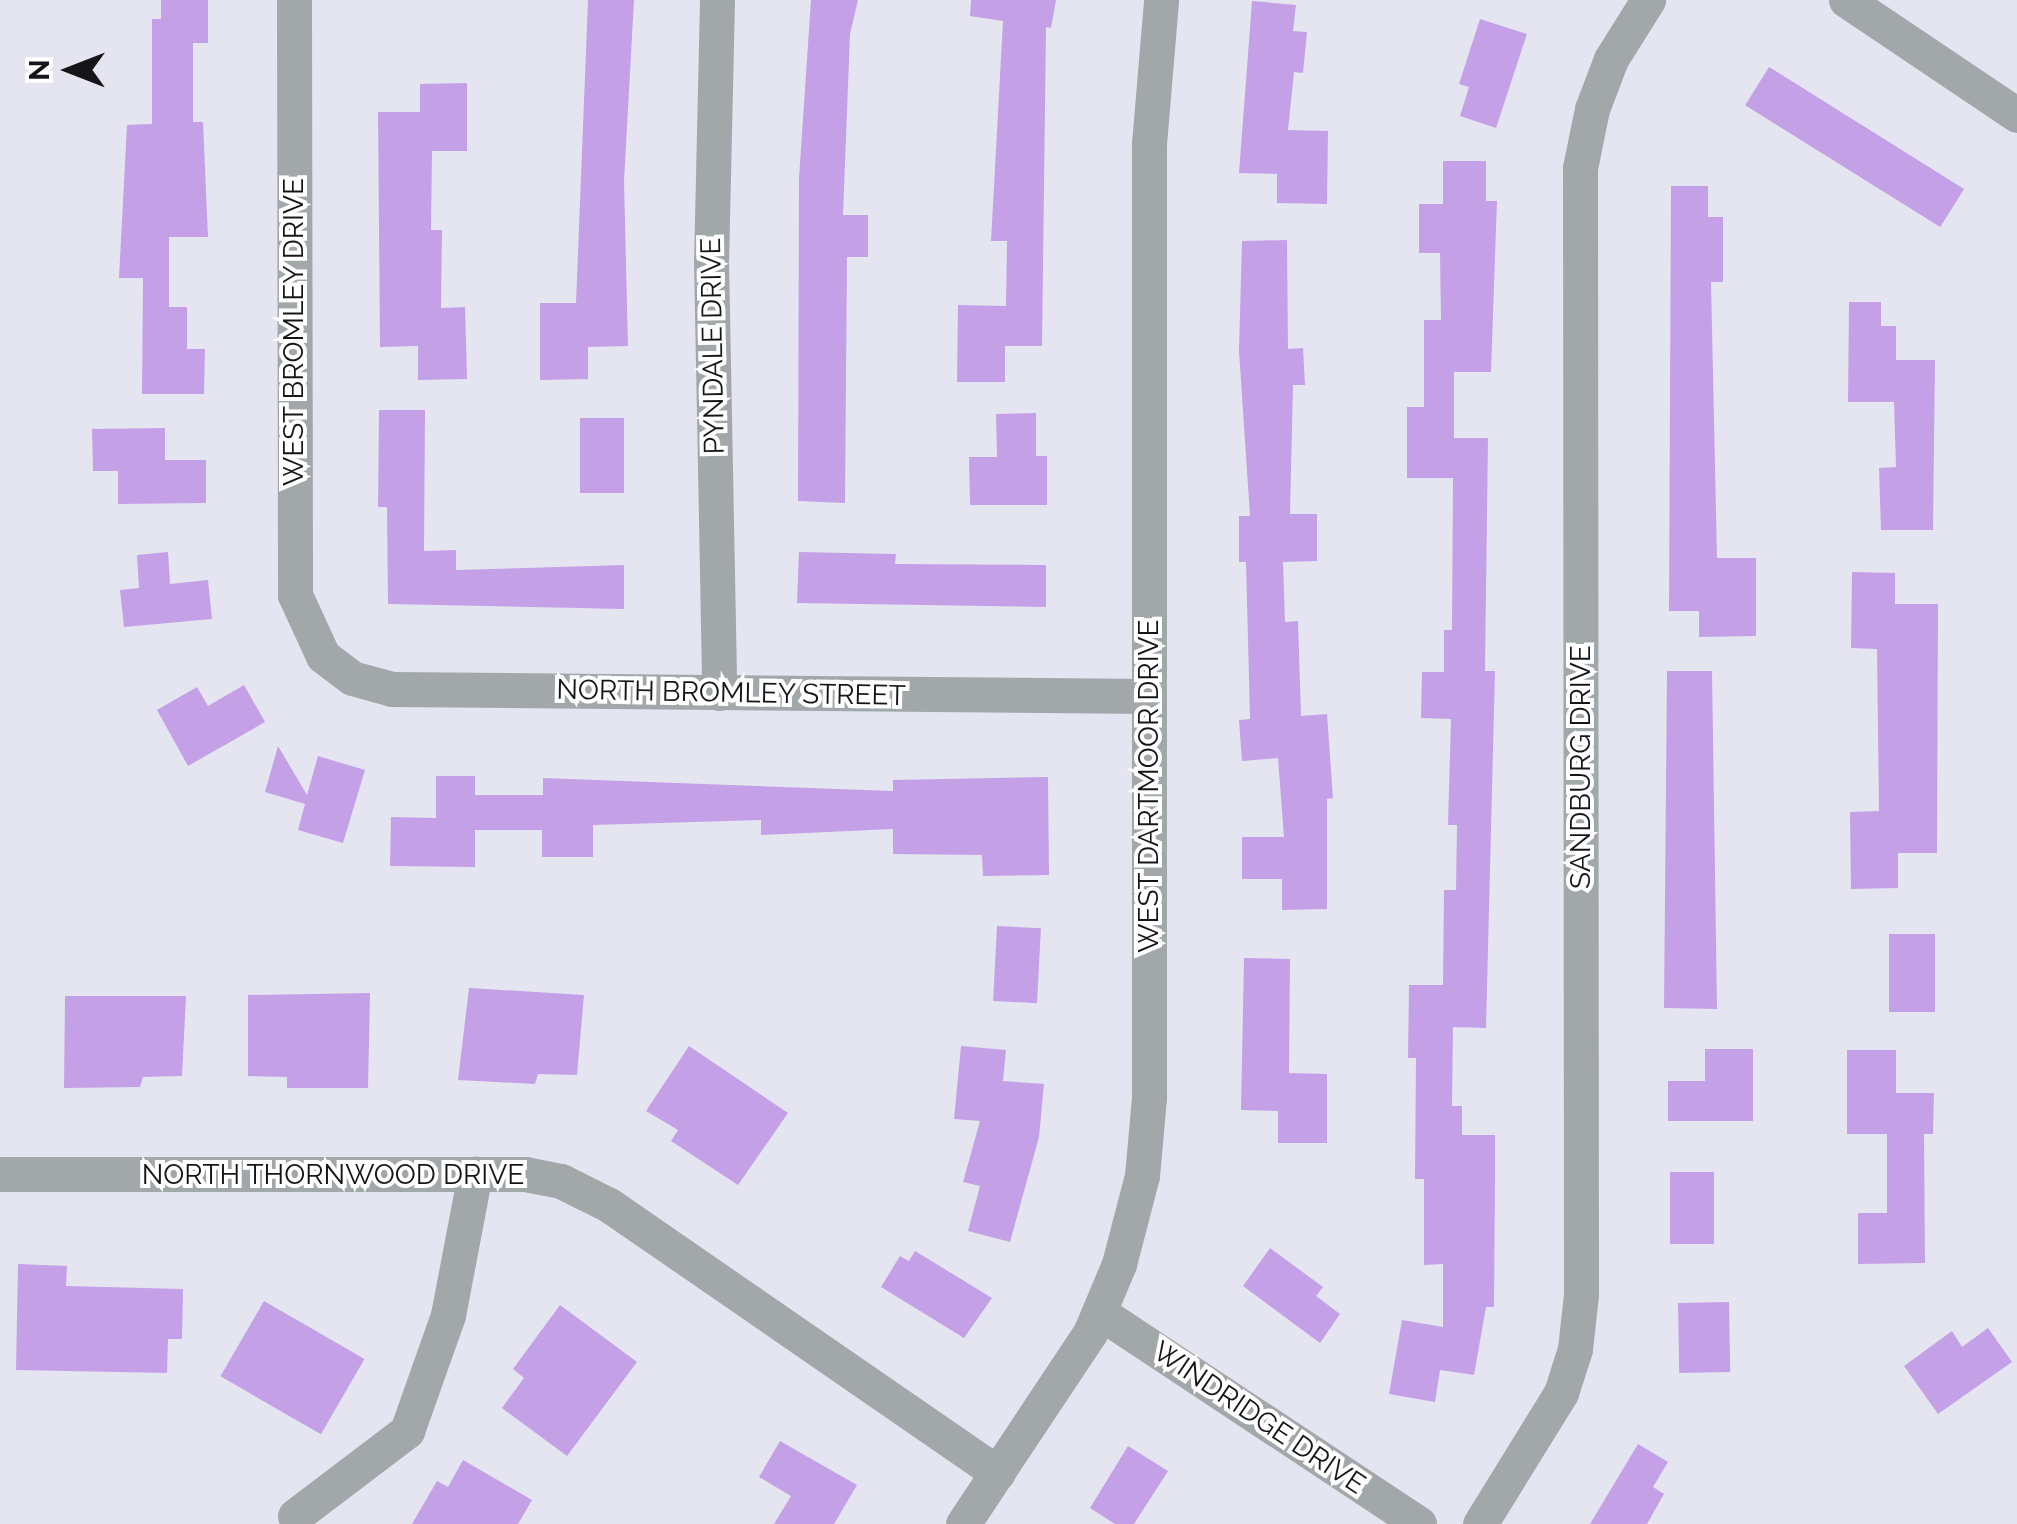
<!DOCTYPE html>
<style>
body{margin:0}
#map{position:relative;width:2017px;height:1524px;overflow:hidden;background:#e5e5f1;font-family:Raleway,sans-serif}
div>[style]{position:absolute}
.building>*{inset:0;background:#c4a0e7;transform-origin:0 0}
.minor>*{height:35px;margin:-17.5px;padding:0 17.5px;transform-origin:17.5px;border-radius:17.5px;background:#a2a8a9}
span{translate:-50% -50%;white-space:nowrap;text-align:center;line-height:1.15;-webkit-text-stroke:8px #fff;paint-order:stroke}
.street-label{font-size:28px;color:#151418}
.north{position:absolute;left:20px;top:20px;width:100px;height:100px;-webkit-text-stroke:8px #fff;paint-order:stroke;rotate:270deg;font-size:28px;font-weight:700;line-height:40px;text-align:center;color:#151418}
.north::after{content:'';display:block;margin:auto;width:35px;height:45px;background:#151418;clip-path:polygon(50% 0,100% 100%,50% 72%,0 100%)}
</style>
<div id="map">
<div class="building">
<i style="clip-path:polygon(161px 0,208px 0,208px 43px,193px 43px,193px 122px,203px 122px,208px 237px,169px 237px,169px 307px,187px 307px,187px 349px,205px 349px,204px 394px,142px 394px,143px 278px,119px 278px,127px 125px,152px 124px,152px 19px,161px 19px)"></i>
<i style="clip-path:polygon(588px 0,634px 0,624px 181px,628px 346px,588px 347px,588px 379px,540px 380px,540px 303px,576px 303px)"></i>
<i style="clip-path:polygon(811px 0,858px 0,850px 34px,843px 215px,868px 215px,868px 257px,847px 257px,845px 503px,798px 501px,799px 178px)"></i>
<i style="clip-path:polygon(971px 0,1056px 0,1051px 28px,1046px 27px,1042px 346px,1005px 346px,1005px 382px,957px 382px,958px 305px,1006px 306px,1007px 241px,991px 241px,1003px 21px,970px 16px)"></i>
<i style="clip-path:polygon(1252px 1px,1296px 5px,1293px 31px,1307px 32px,1303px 73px,1294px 72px,1288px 130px,1328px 131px,1327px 204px,1277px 203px,1277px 174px,1239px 173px)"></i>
<i style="clip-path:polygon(1480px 19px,1527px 34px,1496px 128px,1460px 116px,1469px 87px,1459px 84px)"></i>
<i style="left:1769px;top:67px;width:230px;height:45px;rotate:32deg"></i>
<i style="clip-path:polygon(467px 83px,467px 151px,432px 151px,431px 230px,442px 230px,441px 308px,465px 307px,467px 379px,418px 380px,418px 346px,380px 347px,378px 112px,420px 112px,420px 84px)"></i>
<i style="clip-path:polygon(1443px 161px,1486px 161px,1486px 201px,1497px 201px,1491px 372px,1454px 372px,1454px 438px,1488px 438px,1485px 671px,1495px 671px,1486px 1028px,1453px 1027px,1452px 1106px,1462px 1106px,1462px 1135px,1495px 1135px,1495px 1179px,1494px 1307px,1486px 1307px,1474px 1375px,1440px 1370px,1435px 1402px,1389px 1394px,1402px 1320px,1443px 1327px,1443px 1264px,1424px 1265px,1424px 1179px,1415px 1179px,1416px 1058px,1408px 1058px,1409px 985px,1443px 985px,1444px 890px,1456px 890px,1457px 825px,1448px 825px,1451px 719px,1421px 718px,1422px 672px,1444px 672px,1444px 630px,1452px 630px,1453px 478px,1407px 478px,1407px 407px,1424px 407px,1424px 320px,1441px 320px,1440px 253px,1419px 253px,1419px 204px,1443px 204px)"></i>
<i style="clip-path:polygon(1671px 186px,1708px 186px,1708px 217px,1723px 217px,1723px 282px,1711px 282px,1717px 558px,1756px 558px,1756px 636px,1699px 637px,1699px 611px,1669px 611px)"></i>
<i style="clip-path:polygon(1287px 240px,1288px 349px,1303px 348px,1305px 385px,1293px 385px,1290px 514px,1317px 514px,1317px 561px,1283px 562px,1285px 622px,1298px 621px,1301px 716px,1327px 714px,1333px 798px,1327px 799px,1327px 909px,1282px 910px,1282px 879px,1242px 879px,1242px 837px,1284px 837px,1278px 758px,1242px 761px,1239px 720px,1250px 719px,1246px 562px,1239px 562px,1239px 516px,1250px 516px,1239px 351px,1242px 241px)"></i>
<i style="clip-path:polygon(1849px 302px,1881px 302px,1881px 326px,1896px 326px,1896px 360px,1935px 360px,1933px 530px,1881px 530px,1879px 468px,1896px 467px,1894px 402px,1848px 402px)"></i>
<i style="clip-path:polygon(379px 410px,425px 410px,424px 551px,456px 550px,456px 570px,624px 565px,624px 609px,388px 604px,387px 507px,378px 507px)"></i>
<i style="clip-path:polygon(1036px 413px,1036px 456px,1047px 456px,1047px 505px,970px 505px,969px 457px,997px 457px,996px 414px)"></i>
<i style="left:580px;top:418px;width:44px;height:75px"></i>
<i style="clip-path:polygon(165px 428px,165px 460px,206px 460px,206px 503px,118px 504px,118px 471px,93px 471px,92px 429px)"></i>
<i style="clip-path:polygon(168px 552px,170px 584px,208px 580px,212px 619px,124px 627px,120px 590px,139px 588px,137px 555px)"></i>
<i style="clip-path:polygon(799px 552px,896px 554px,895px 564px,1046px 565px,1046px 607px,797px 603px)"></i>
<i style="clip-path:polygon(1852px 572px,1895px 573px,1895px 604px,1938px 604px,1937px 853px,1898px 853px,1898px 888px,1851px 889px,1850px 812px,1879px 811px,1877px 649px,1851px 648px)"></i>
<i style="clip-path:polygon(1667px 671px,1712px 671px,1717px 1009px,1664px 1008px)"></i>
<i style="clip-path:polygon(244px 685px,265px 722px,188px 766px,157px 710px,197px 687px,208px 706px)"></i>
<i style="clip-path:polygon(278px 746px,307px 795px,318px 756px,365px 770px,343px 843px,298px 830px,305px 804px,265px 792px)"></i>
<i style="clip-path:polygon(436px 776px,475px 776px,475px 795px,543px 795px,543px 778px,893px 791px,893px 780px,1048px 777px,1049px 875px,983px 876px,982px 855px,893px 854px,893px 829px,761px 835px,761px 820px,593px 825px,593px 857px,542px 857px,542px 830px,475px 830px,475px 867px,390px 866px,391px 817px,436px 818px)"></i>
<i style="left:997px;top:926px;width:44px;height:75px;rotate:3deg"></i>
<i style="left:1889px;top:934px;width:46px;height:78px"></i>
<i style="clip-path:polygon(1244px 958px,1290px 959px,1289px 1073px,1327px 1074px,1327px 1143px,1278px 1143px,1278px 1111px,1241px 1110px)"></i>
<i style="clip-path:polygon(469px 988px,584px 995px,577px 1075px,538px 1074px,535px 1084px,458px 1080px)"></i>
<i style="clip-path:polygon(370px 993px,368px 1088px,287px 1088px,287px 1077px,248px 1076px,248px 995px)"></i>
<i style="clip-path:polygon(65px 996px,186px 996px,182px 1076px,143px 1077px,140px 1087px,64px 1088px)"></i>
<i style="clip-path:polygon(689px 1046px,788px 1113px,738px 1185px,671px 1141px,678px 1130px,646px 1111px)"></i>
<i style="clip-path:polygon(961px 1046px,1006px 1050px,1003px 1081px,1044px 1084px,1039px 1137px,1010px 1242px,968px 1231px,980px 1186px,963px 1182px,980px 1121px,954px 1119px)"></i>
<i style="clip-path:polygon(1705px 1049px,1753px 1049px,1753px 1121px,1668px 1121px,1668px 1081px,1705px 1081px)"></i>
<i style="clip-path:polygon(1847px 1050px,1896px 1050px,1896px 1093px,1934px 1093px,1933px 1134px,1924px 1134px,1925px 1263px,1858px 1264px,1858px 1213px,1887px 1213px,1887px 1134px,1847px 1134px)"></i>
<i style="left:1670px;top:1172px;width:44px;height:72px"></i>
<i style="clip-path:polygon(1270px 1248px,1323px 1287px,1316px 1296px,1340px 1314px,1320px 1343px,1243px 1286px)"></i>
<i style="clip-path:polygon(915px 1251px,992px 1298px,964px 1338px,881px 1287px,900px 1256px,909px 1261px)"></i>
<i style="clip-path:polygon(18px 1264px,67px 1266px,66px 1286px,183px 1289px,182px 1339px,168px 1339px,167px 1373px,16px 1370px)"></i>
<i style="left:264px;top:1301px;width:116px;height:87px;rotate:30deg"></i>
<i style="left:1729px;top:1302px;width:70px;height:51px;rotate:89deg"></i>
<i style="clip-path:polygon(560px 1305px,637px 1362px,567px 1456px,502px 1408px,524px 1378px,513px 1369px)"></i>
<i style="clip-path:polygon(1988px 1328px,2012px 1362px,1938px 1414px,1904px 1366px,1952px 1331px,1962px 1347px)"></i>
<i style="clip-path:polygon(780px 1441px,857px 1485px,834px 1524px,774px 1524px,791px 1496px,759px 1477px)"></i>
<i style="clip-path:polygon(1638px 1444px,1668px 1462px,1653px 1487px,1664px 1494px,1647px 1524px,1590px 1524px)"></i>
<i style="clip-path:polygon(1128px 1446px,1168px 1471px,1134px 1524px,1115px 1524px,1090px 1508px)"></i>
<i style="clip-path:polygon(463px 1460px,532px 1500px,518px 1524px,412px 1524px,437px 1481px,448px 1487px)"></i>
</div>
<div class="minor">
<i style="left:294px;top:0;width:595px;rotate:89.9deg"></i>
<i style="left:295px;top:595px;width:67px;rotate:65.3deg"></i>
<i style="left:323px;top:656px;width:36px;rotate:37deg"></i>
<i style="left:352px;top:678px;width:41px;rotate:15.4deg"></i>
<i style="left:392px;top:689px;width:757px;rotate:0.53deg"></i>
<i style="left:717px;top:0;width:260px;rotate:91.3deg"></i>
<i style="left:711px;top:260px;width:433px;rotate:88.9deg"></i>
<i style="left:1846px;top:0;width:206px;rotate:33.9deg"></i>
<i style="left:0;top:1174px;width:525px"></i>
<i style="left:525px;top:1174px;width:37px;rotate:11deg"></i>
<i style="left:561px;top:1181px;width:54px;rotate:26.6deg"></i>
<i style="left:609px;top:1205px;width:472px;rotate:34.6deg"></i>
<i style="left:1099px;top:1312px;width:384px;rotate:33.5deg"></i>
<i style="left:295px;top:1516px;width:141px;rotate:-37.2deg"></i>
<i style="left:407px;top:1431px;width:123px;rotate:-70.5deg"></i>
<i style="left:448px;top:1315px;width:144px;rotate:-79.2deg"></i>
<i style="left:963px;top:1524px;width:229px;rotate:-56.4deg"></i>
<i style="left:1090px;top:1333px;width:75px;rotate:-67.2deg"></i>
<i style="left:1119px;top:1264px;width:91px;rotate:-75.4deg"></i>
<i style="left:1142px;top:1176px;width:78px;rotate:-84.9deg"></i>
<i style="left:1149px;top:1098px;width:954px;rotate:-90deg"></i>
<i style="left:1149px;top:144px;width:144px;rotate:-85.2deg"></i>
<i style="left:1480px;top:1524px;width:154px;rotate:-58.3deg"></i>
<i style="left:1561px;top:1393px;width:46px;rotate:-72.3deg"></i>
<i style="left:1575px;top:1349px;width:54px;rotate:-83.7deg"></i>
<i style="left:1581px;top:1295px;width:1127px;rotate:-90.05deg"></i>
<i style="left:1580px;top:168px;width:60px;rotate:-78.5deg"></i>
<i style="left:1592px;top:109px;width:53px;rotate:-69.2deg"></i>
<i style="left:1611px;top:59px;width:70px;rotate:-57.9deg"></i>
</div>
<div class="street-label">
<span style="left:294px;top:332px;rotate:-90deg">WEST BROMLEY DRIVE</span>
<span style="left:713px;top:346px;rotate:-91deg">PYNDALE DRIVE</span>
<span style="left:731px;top:693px;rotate:1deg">NORTH BROMLEY STREET</span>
<span style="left:1581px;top:767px;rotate:-90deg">SANDBURG DRIVE</span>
<span style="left:1149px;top:786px;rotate:-90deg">WEST DARTMOOR DRIVE</span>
<span style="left:333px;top:1175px">NORTH THORNWOOD DRIVE</span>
<span style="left:1259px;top:1418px;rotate:34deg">WINDRIDGE DRIVE</span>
</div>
<div class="north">N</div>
</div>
